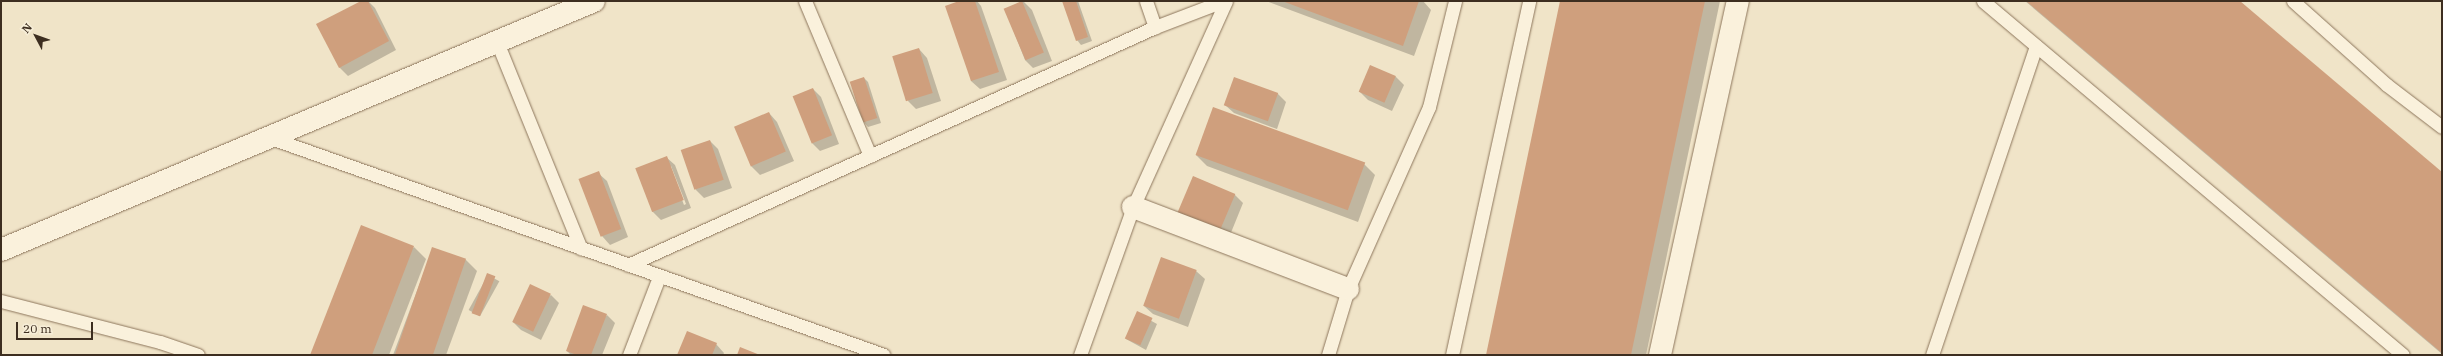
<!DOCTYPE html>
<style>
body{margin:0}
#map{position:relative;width:2443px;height:356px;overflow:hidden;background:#f0e4c8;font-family:"IBM Plex Serif",serif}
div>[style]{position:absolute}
.shadow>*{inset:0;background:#0003;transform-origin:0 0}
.building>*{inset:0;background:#cf9f7d;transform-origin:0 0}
.roads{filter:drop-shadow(0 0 1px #8d765c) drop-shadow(0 0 1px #8d765c)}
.service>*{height:13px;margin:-6.5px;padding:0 6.5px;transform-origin:6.5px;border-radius:6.5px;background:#faf1dc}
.minor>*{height:22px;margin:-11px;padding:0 11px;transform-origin:11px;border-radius:11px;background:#faf1dc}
.tertiary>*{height:22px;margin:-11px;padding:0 11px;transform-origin:11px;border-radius:11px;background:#faf1dc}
span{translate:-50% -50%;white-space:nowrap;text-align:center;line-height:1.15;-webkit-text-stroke:3px #f7eed8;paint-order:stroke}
.frame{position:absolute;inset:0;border:2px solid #3d2e20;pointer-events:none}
.north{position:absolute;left:16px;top:16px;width:40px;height:40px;-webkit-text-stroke:3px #f7eed8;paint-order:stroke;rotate:311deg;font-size:11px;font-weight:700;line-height:16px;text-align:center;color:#3d2e20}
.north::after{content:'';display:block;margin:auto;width:14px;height:18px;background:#3d2e20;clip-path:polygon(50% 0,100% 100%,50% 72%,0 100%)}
.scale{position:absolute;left:16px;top:322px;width:77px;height:18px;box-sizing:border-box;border:2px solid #3d2e20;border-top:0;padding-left:5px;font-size:12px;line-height:14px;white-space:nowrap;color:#3d2e20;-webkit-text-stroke:3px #f7eed8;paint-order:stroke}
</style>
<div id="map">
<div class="shadow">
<i style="clip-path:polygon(363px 1px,368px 1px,375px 8px,396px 50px,348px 76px,339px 67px)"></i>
<i style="clip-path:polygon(962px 1px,977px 1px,981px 6px,1007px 80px,980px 89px,971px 81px)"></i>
<i style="clip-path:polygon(1023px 1px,1032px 10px,1052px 61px,1033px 68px,1025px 60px,1005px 9px)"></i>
<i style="clip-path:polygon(1063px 1px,1078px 1px,1092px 41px,1081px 45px,1077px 40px)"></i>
<i style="clip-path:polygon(1266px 1px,1423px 1px,1431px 10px,1414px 56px)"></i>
<i style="clip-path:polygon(1561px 1px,1720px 1px,1646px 355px,1487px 355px)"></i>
<i style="clip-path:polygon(2025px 1px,2238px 1px,2442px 174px,2442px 354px)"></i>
<i style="clip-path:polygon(919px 49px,927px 58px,941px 101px,916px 109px,908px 101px)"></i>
<i style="clip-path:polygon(1395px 76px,1404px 85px,1392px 111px,1368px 100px,1360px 92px)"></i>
<i style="clip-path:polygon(864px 78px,868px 82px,881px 123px,868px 127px,864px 122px)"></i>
<i style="clip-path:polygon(1235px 78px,1278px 94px,1286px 102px,1277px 129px,1234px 113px,1225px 105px)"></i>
<i style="clip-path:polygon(813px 89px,821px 97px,839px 144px,820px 151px,812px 143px)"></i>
<i style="clip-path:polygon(769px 113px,777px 122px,794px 161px,760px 175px,751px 166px)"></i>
<i style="clip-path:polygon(710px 141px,718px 149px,732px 188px,704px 198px,696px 190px,682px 151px)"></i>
<i style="clip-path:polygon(1196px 155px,1364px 164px,1375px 175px,1358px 222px,1207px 166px)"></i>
<i style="clip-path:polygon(evenodd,666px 157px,675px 165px,691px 208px,661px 220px,652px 211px,666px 157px,669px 166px,671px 166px,686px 204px,684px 205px,669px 166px)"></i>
<i style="clip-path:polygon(598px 173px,607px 181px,628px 237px,610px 245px,602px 236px)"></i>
<i style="clip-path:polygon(1194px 177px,1235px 195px,1243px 203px,1228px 240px,1187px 223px)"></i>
<i style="clip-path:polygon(414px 247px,426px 259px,389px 355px,311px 355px)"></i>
<i style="clip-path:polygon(433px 248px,466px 260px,477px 271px,446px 355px,393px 355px)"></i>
<i style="clip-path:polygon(1196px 271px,1205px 279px,1188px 327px,1153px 314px,1144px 306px)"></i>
<i style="left:488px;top:275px;width:13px;height:40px;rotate:29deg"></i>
<i style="clip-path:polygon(551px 295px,559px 303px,541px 340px,521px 330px,513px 322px)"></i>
<i style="clip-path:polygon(1137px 313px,1157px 324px,1146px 350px,1126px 339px)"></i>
<i style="clip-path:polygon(607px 315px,615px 323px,602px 355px,571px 355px,567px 351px)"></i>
<i style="clip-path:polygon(716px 344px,724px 353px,723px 355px,678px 355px)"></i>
</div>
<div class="building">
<i style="clip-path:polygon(361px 1px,368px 1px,389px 41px,339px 68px,316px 24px)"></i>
<i style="clip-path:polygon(959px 1px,975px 1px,999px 72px,971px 81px,945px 6px)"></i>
<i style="left:1022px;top:1px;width:56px;height:20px;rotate:67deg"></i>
<i style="clip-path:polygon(1062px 1px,1076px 1px,1088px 37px,1076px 41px)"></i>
<i style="clip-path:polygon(1282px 1px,1419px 1px,1403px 46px)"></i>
<i style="clip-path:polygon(1560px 1px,1705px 1px,1631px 355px,1486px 355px)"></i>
<i style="clip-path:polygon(2026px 1px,2240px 1px,2442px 172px,2442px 353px)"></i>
<i style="left:919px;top:48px;width:47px;height:28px;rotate:73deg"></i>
<i style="left:1370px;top:65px;width:28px;height:29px;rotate:23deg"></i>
<i style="left:864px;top:77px;width:43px;height:15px;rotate:72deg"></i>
<i style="left:1234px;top:77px;width:47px;height:30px;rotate:20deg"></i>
<i style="left:813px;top:88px;width:51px;height:22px;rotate:68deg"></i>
<i style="left:1213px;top:107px;width:162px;height:51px;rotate:20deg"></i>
<i style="left:769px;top:112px;width:43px;height:38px;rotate:67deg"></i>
<i style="left:710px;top:140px;width:42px;height:31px;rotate:71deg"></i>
<i style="left:667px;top:156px;width:47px;height:34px;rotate:69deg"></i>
<i style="left:599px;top:171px;width:62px;height:22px;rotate:69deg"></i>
<i style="left:1193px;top:176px;width:46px;height:42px;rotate:23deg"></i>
<i style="clip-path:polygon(361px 225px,414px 246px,372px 355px,310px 355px)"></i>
<i style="left:432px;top:247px;width:36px;height:115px;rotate:19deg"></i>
<i style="left:1161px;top:257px;width:38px;height:52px;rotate:20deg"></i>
<i style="left:487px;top:273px;width:9px;height:43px;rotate:21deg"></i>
<i style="left:530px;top:284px;width:23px;height:42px;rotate:25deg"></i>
<i style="clip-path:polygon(583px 305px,607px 314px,591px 355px,577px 355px,566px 351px)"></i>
<i style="left:1137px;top:311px;width:17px;height:30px;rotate:24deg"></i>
<i style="clip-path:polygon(687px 331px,717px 343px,712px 355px,677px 355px)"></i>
<i style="clip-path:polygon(740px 347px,760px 355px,737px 355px)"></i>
</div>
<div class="roads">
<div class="service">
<i style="left:805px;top:1px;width:168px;rotate:67.2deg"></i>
<i style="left:1146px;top:1px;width:28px;rotate:71deg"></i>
<i style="left:1983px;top:1px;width:549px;rotate:40.13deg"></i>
<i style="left:2293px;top:1px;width:126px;rotate:41.8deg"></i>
<i style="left:2387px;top:85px;width:69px;rotate:37.4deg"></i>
<i style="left:497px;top:42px;width:223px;rotate:67.9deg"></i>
<i style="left:268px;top:137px;width:653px;rotate:19.49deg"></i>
<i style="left:628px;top:265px;width:578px;rotate:-24.3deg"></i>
<i style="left:1155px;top:27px;width:73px;rotate:-20.9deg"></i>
<i style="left:1px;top:301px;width:164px;rotate:14.5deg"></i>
<i style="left:160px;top:342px;width:40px;rotate:18.9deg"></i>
<i style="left:629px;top:355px;width:84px;rotate:-69deg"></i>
<i style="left:1080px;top:355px;width:157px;rotate:-70.3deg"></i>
<i style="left:1133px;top:207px;width:226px;rotate:-65.7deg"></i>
<i style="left:1328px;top:355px;width:69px;rotate:-73.1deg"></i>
<i style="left:1348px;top:289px;width:199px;rotate:-66deg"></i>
<i style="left:1429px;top:107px;width:109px;rotate:-76.2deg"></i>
<i style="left:1452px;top:355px;width:362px;rotate:-77.7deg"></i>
<i style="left:1932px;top:355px;width:326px;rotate:-71.4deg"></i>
</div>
<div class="minor">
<i style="left:1133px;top:207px;width:230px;rotate:20.9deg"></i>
<i style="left:1660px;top:355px;width:362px;rotate:-77.6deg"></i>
</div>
<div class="tertiary">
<i style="left:1px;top:250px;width:643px;rotate:-22.78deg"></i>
</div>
</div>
<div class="frame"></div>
<div class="north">N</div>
<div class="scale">20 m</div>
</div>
